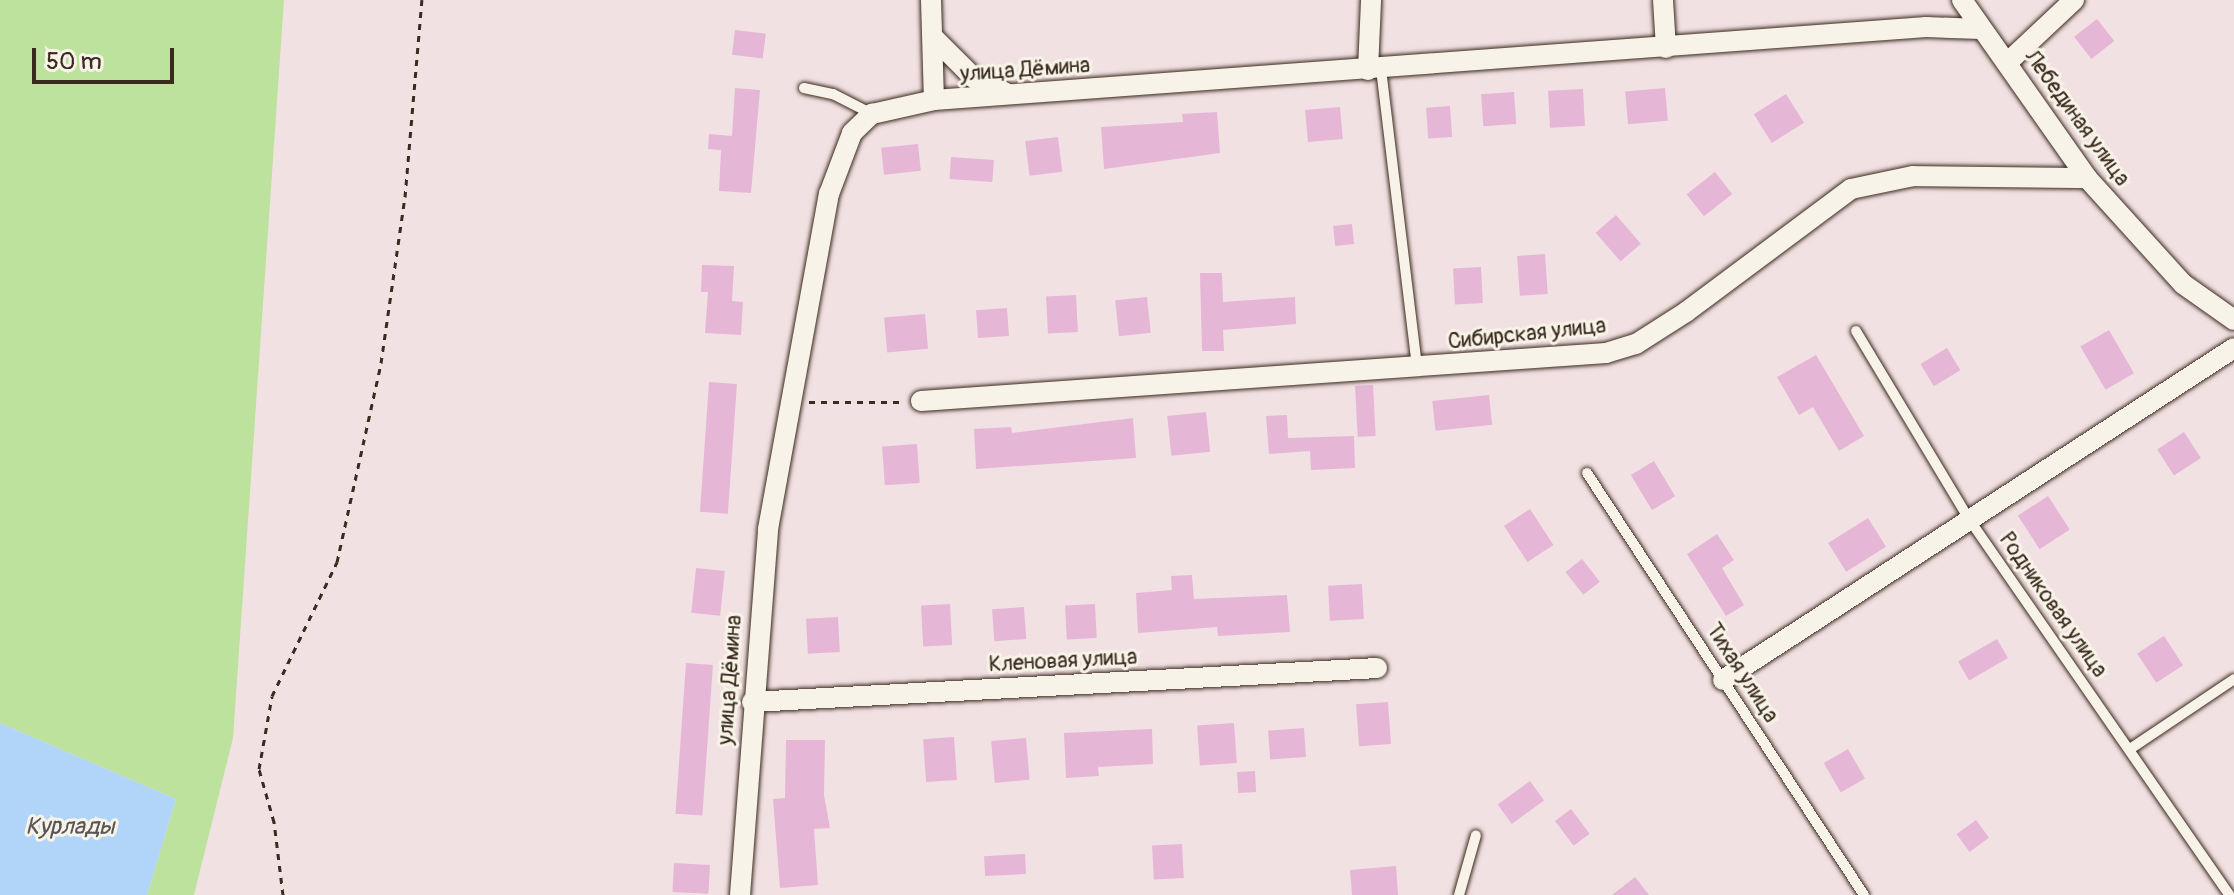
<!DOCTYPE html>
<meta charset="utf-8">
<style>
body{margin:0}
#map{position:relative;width:2234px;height:895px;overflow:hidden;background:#f2e1e3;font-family:Pangolin,sans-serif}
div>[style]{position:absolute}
.green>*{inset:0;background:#bde29d}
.water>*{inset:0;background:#b0d5f9}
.building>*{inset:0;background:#e6b6d7;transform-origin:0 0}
.path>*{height:3px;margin-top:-1.5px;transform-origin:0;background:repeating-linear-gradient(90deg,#3b2a1e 0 6px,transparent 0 12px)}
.roads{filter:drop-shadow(0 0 2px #3b2a1e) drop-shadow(0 0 2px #3b2a1e)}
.lane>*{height:10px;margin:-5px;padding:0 5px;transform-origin:5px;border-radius:5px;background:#f7f3e8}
.street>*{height:20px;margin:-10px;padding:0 10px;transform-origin:10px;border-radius:10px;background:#f7f3e8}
span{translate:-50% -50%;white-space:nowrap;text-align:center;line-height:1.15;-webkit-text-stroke:6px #f7f3e8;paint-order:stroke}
.street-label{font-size:22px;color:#3b2a1e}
.water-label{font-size:24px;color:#585555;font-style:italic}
.scale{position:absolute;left:32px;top:48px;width:142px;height:36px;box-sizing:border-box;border:4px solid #3b2a1e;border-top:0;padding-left:10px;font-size:24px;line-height:28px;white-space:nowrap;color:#3b2a1e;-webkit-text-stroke:6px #f7f3e8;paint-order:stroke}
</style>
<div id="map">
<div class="green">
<i style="clip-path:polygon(0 0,284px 0,233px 738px,194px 895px,147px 895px,176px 799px,0 723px)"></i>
</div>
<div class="water">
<i style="clip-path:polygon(0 723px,176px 799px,147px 895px,0 895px)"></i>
</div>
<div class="building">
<i style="left:2097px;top:19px;width:28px;height:29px;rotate:52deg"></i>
<i style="left:735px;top:30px;width:31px;height:25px;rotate:7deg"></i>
<i style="clip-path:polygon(735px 88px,760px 90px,751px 193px,719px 191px,721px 150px,708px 149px,709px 134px,732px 136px)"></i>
<i style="left:1665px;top:88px;width:33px;height:40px;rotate:85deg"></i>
<i style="left:1583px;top:89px;width:37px;height:35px;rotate:87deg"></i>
<i style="left:1514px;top:92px;width:32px;height:33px;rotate:86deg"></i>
<i style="left:1786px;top:94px;width:34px;height:38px;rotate:58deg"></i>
<i style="left:1450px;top:106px;width:31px;height:24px;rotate:86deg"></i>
<i style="left:1340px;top:107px;width:32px;height:35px;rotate:85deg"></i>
<i style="clip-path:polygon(1217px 112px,1220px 153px,1104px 169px,1101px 127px,1183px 122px,1182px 114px)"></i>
<i style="left:1058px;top:137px;width:35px;height:33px;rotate:83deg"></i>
<i style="left:918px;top:144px;width:27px;height:37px;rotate:84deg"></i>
<i style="left:951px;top:157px;width:43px;height:22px;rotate:4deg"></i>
<i style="left:1715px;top:172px;width:28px;height:36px;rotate:52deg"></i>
<i style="left:1616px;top:215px;width:38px;height:27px;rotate:49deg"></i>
<i style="left:1352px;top:224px;width:20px;height:19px;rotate:84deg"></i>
<i style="left:1545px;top:254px;width:40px;height:28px;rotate:86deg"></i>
<i style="clip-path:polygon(702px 265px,734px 266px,732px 301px,743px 302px,741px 335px,705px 333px,708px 292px,701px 292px)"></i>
<i style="left:1481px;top:267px;width:36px;height:28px;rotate:87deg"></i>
<i style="clip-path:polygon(1200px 273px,1222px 273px,1223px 302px,1295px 297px,1296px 324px,1223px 330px,1224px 351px,1202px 351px)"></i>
<i style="left:1076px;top:295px;width:37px;height:30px;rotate:87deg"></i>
<i style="left:1147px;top:297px;width:36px;height:32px;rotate:84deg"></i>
<i style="left:1007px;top:308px;width:28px;height:31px;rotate:86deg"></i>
<i style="left:925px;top:314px;width:35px;height:41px;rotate:85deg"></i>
<i style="left:2109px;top:330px;width:50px;height:33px;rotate:60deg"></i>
<i style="left:1947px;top:348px;width:26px;height:31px;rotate:59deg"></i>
<i style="clip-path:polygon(1816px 355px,1864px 436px,1839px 451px,1813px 407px,1799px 415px,1777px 377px)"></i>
<i style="left:709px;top:382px;width:28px;height:130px;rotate:4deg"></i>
<i style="left:1373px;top:385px;width:51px;height:18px;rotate:87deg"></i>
<i style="left:1489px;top:395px;width:30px;height:57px;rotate:84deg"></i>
<i style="left:1206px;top:412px;width:40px;height:39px;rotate:84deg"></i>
<i style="clip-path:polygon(1287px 415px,1288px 438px,1354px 436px,1355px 468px,1311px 470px,1310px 451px,1269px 454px,1266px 416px)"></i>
<i style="clip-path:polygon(1133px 418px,1136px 458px,976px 469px,974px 429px,1011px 427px,1012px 433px)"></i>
<i style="left:2184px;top:432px;width:31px;height:32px;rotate:57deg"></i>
<i style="left:917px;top:444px;width:39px;height:35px;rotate:86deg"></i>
<i style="left:1654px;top:461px;width:41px;height:27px;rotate:59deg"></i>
<i style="left:2048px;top:496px;width:40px;height:36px;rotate:57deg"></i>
<i style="left:1530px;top:509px;width:43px;height:31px;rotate:57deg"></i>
<i style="left:1868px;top:518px;width:34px;height:47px;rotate:58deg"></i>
<i style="clip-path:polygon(1717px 534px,1734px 560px,1722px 568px,1744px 605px,1726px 616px,1687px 554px)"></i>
<i style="left:1582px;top:559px;width:29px;height:21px;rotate:52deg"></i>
<i style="left:696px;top:568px;width:29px;height:45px;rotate:6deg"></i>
<i style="clip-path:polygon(1192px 575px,1194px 599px,1287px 595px,1290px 632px,1218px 636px,1217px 627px,1138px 633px,1136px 593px,1172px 590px,1171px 576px)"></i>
<i style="left:1362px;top:584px;width:35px;height:34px;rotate:87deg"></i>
<i style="left:950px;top:604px;width:41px;height:29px;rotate:87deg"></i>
<i style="left:1095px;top:604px;width:34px;height:30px;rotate:87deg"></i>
<i style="left:1024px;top:607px;width:32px;height:32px;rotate:86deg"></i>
<i style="left:838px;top:617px;width:35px;height:32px;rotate:87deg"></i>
<i style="left:2164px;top:636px;width:35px;height:32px;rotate:57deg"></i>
<i style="left:1997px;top:639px;width:22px;height:45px;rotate:60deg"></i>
<i style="left:686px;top:663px;width:27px;height:151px;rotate:4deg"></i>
<i style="left:1388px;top:702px;width:42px;height:32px;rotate:86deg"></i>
<i style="left:1234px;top:723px;width:40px;height:37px;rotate:86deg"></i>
<i style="left:1304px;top:728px;width:29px;height:36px;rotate:86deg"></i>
<i style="clip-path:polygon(1152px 729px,1153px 764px,1098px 767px,1099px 776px,1066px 778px,1064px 733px)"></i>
<i style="left:954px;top:737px;width:43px;height:31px;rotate:86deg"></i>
<i style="left:1026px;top:738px;width:42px;height:35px;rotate:85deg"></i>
<i style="clip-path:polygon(786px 740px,825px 740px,824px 795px,830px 828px,814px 829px,818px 885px,780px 888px,773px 799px,785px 798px)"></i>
<i style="left:1848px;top:749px;width:34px;height:28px;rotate:60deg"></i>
<i style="left:1255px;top:771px;width:21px;height:18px;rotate:87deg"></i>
<i style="left:1530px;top:781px;width:24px;height:40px;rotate:54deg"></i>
<i style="left:1571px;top:809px;width:31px;height:20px;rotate:53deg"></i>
<i style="left:1976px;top:820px;width:22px;height:24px;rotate:54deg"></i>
<i style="left:1182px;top:844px;width:34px;height:30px;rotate:87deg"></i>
<i style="left:1025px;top:854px;width:20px;height:41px;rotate:87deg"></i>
<i style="left:674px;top:863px;width:36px;height:29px;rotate:3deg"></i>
<i style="clip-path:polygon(1396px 866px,1398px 895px,1352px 895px,1350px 870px)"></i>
<i style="clip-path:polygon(1635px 877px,1649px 895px,1612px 895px)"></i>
</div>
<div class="path">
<i style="left:809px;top:402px;width:92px"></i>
<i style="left:283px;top:895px;width:74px;rotate:-97deg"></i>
<i style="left:274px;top:822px;width:55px;rotate:-105.8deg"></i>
<i style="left:259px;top:769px;width:74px;rotate:-79.9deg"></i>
<i style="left:272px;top:696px;width:149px;rotate:-64.1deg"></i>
<i style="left:337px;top:562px;width:204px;rotate:-77.5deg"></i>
<i style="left:381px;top:363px;width:168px;rotate:-81.8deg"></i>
<i style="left:405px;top:197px;width:198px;rotate:-85.1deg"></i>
</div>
<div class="roads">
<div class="lane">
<i style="left:1381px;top:69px;width:301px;rotate:83.1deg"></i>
<i style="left:804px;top:88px;width:30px;rotate:12deg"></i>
<i style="left:833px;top:94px;width:44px;rotate:27.1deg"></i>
<i style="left:1856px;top:331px;width:219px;rotate:59deg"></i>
<i style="left:1969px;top:519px;width:457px;rotate:55.3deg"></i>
<i style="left:1587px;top:473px;width:505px;rotate:56.72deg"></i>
<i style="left:2130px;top:749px;width:125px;rotate:-33.9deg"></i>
<i style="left:1459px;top:895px;width:62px;rotate:-74.2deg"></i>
</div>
<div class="street">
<i style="left:931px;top:0;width:100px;rotate:88.3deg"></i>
<i style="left:1663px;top:0;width:48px;rotate:86.4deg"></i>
<i style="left:1962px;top:0;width:218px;rotate:54.9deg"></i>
<i style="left:2087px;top:178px;width:143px;rotate:47.8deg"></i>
<i style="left:2183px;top:284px;width:62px;rotate:35.2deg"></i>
<i style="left:934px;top:38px;width:57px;rotate:45deg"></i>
<i style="left:974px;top:78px;width:38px;rotate:25deg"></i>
<i style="left:2007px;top:63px;width:92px;rotate:-43.2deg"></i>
<i style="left:1368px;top:70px;width:70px;rotate:-87.5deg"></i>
<i style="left:921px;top:401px;width:687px;rotate:-4.01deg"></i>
<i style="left:1606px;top:353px;width:31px;rotate:-17deg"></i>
<i style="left:1636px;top:344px;width:59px;rotate:-32.6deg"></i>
<i style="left:1686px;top:312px;width:206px;rotate:-36.7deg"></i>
<i style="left:1851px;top:189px;width:63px;rotate:-11.8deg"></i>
<i style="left:1913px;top:176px;width:174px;rotate:0.7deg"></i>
<i style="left:1723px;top:680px;width:609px;rotate:-33.01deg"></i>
<i style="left:752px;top:702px;width:626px;rotate:-3.11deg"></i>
<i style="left:740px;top:895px;width:367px;rotate:-85.6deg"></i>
<i style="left:768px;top:529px;width:341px;rotate:-79.7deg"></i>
<i style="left:829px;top:194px;width:65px;rotate:-69.3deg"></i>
<i style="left:852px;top:133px;width:28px;rotate:-44deg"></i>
<i style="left:872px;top:114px;width:64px;rotate:-12.7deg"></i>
<i style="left:934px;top:100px;width:995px;rotate:-4.21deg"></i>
<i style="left:1926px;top:27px;width:55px;rotate:2.1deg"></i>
</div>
</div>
<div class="street-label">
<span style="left:1025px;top:70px;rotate:-4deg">улица Дёмина</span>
<span style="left:2077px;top:118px;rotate:54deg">Лебединая улица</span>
<span style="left:1527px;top:334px;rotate:-6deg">Сибирская улица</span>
<span style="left:2053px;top:605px;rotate:55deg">Родниковая улица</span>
<span style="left:1063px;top:661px;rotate:-3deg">Кленовая улица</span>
<span style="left:1742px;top:673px;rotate:57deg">Тихая улица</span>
<span style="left:730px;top:680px;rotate:-86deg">улица Дёмина</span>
</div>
<div class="water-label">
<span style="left:70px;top:827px">Курлады</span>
</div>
<div class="scale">50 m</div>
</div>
